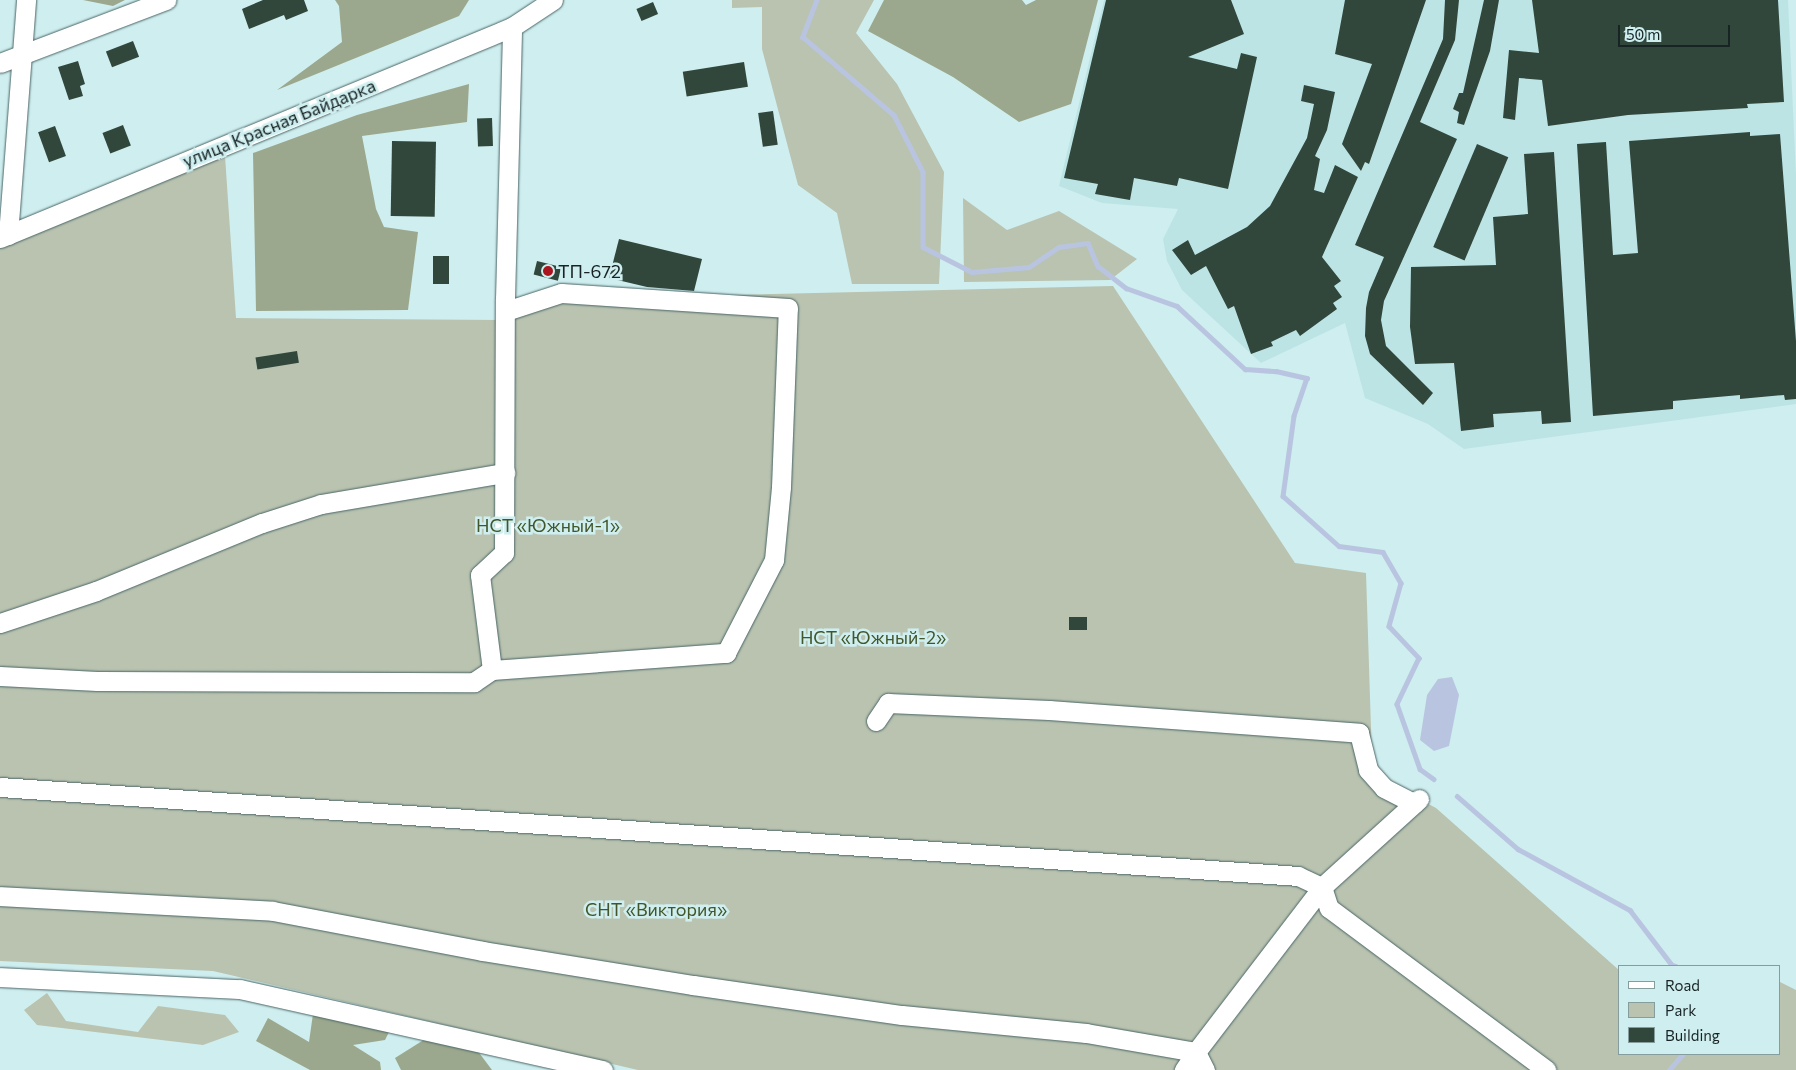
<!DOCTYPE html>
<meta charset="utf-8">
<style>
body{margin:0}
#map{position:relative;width:1796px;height:1070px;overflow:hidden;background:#cfeeef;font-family:Commissioner,sans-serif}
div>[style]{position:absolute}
.built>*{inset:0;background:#bce4e5}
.green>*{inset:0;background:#b9c3b0}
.forest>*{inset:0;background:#9ba88d}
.water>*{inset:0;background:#b9c5e0}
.stream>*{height:4.5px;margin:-2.25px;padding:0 2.25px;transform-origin:2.25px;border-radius:2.25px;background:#b9c5e0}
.building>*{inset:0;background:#31473c;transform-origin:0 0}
.roads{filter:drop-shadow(0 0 1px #4a6566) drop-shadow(0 0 1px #4a6566)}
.minor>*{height:19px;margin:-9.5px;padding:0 9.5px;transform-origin:9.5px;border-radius:9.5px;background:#fff}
.dots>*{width:14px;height:14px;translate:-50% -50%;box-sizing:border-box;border:2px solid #cfeeef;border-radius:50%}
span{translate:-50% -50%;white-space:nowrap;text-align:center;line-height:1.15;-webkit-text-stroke:5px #cfeeef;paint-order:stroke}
.street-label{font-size:18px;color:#182324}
.poi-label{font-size:18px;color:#182324}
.left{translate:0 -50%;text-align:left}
.park-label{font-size:18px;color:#42562a}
.legend{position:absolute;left:1618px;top:965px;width:162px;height:90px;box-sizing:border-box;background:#cfeeef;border:1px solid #869d9e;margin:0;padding:6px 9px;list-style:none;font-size:15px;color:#182324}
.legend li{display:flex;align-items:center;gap:10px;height:25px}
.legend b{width:25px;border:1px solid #869d9e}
.scale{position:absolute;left:1618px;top:25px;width:112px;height:22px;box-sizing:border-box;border:2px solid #182324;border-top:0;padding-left:6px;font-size:15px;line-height:18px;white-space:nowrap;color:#182324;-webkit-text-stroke:4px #cfeeef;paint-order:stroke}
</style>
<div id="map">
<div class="built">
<i style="clip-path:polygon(1104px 0,1788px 0,1796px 176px,1796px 404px,1464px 449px,1428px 424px,1365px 398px,1345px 323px,1261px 363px,1182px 290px,1167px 261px,1163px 239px,1178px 209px,1102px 203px,1059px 186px)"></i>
</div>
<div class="green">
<i style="clip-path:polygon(732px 0,874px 0,856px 33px,897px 84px,944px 172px,939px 284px,852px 284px,837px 213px,798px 185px,762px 49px,762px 7px,732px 8px)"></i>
<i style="clip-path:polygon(225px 156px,236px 318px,500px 320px,562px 299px,1113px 286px,1295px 563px,1366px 573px,1372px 760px,1395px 797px,1419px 799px,1436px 808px,1620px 971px,1620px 1054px,1780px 1054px,1780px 982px,1796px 990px,1796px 1070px,638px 1070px,213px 971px,0 961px,0 246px)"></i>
<i style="clip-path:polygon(963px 198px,1007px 230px,1059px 211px,1137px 259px,1110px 280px,964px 282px)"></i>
<i style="clip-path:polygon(47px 993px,66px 1021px,138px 1032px,158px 1006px,225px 1015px,239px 1032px,203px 1045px,37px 1025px,24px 1010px)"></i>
</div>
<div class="forest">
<i style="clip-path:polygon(83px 0,125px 0,113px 6px)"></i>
<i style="clip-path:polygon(335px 0,469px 0,459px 16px,277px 90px,342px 42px,339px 6px)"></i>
<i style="clip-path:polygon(884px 0,1022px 0,1026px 5px,1036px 0,1098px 0,1071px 104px,1019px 122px,953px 77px,868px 31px)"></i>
<i style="clip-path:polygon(469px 84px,467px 122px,362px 136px,376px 209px,384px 227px,418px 232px,408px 310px,256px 311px,253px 153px,357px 115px)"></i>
<i style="clip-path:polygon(313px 1014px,390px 1030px,385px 1040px,353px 1045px,380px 1062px,381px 1070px,310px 1070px,256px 1041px,268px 1018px,309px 1042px)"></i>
<i style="clip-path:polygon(430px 1036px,474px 1046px,492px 1070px,401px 1070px,395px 1058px)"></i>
</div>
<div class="water">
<i style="clip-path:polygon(1452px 677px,1459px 695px,1449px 746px,1434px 751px,1420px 740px,1427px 695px,1438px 679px)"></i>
</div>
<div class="stream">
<i style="left:817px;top:0;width:40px;rotate:111deg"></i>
<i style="left:803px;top:37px;width:120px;rotate:40.6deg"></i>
<i style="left:894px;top:115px;width:64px;rotate:63deg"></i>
<i style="left:923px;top:172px;width:75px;rotate:90deg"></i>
<i style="left:923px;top:247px;width:55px;rotate:27deg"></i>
<i style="left:972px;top:272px;width:57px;rotate:-5deg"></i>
<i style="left:1029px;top:267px;width:36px;rotate:-34deg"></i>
<i style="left:1059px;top:247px;width:29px;rotate:-8deg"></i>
<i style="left:1088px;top:243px;width:25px;rotate:67deg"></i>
<i style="left:1098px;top:266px;width:36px;rotate:38deg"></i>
<i style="left:1126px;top:288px;width:54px;rotate:19.4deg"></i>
<i style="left:1177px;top:306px;width:93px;rotate:42.8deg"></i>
<i style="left:1245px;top:369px;width:31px;rotate:4deg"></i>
<i style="left:1276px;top:371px;width:32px;rotate:13deg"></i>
<i style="left:1307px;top:378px;width:40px;rotate:108.9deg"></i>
<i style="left:1294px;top:416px;width:81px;rotate:97.8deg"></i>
<i style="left:1283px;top:496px;width:75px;rotate:41.8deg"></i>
<i style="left:1339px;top:546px;width:44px;rotate:7.8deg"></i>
<i style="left:1383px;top:552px;width:36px;rotate:60deg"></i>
<i style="left:1401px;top:583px;width:45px;rotate:105.6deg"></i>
<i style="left:1389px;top:626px;width:44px;rotate:46.8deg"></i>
<i style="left:1419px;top:658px;width:51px;rotate:115.6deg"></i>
<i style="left:1397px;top:704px;width:69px;rotate:70.5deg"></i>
<i style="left:1420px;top:769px;width:17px;rotate:36deg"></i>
<i style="left:1457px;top:796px;width:81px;rotate:41deg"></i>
<i style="left:1518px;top:849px;width:128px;rotate:28.6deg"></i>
<i style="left:1630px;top:910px;width:69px;rotate:52.6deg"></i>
<i style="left:1672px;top:965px;width:4px;rotate:14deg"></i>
<i style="left:1669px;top:1070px;width:21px;rotate:-49deg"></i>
</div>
<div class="building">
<i style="clip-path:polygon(263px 0,304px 0,308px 11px,286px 20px,284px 15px,249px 29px,242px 9px)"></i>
<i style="clip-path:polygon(1106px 0,1231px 0,1244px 34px,1188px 57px,1237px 69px,1241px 53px,1257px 57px,1228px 189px,1179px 178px,1177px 186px,1134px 178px,1130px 200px,1095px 194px,1098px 184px,1064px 178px)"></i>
<i style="clip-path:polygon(1345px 0,1426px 0,1369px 164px,1365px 162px,1361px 171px,1342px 144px,1372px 64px,1335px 54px)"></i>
<i style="clip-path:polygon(1445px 0,1459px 0,1455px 40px,1420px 122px,1457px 139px,1384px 301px,1381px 320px,1386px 346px,1433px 393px,1423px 405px,1370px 354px,1365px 336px,1366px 308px,1369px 292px,1384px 257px,1355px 245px,1443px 39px)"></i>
<i style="clip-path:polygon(1484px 0,1499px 0,1490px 51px,1464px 125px,1457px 123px,1459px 112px,1453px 109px,1459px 93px,1463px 93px)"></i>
<i style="clip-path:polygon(1532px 0,1778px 0,1784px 102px,1747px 104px,1748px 108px,1628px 115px,1548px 126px,1542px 80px,1519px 78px,1515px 120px,1503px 118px,1509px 50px,1539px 53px)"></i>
<i style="left:653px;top:2px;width:13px;height:18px;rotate:67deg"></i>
<i style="left:133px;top:41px;width:17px;height:29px;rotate:69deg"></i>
<i style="clip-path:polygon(78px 61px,85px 84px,80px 86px,83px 96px,69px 100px,58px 67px)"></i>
<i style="left:744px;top:62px;width:25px;height:62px;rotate:81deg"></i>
<i style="clip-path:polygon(1304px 85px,1335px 92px,1327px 130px,1315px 156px,1320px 159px,1314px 190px,1324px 193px,1335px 165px,1358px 177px,1322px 257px,1341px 281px,1334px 286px,1342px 297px,1333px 303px,1337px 309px,1300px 336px,1296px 330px,1271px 342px,1273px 346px,1251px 354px,1234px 306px,1228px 309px,1206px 266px,1191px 275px,1172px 250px,1188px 240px,1195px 255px,1247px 227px,1270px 206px,1307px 138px,1314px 104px,1301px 101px)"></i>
<i style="left:773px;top:111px;width:34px;height:15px;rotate:82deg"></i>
<i style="left:492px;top:118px;width:28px;height:15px;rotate:88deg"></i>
<i style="left:123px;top:125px;width:22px;height:22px;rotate:69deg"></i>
<i style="left:55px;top:126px;width:32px;height:18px;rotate:70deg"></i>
<i style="clip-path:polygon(1750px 132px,1750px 136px,1780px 134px,1796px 341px,1796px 399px,1785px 400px,1784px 395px,1740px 399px,1740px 395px,1673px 401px,1673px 409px,1593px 416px,1577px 144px,1606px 142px,1613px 255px,1638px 253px,1629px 141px)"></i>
<i style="left:392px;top:141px;width:44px;height:75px;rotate:1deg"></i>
<i style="left:1477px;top:144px;width:34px;height:112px;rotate:23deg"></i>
<i style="clip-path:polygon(1554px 152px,1571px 422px,1542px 424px,1541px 411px,1493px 414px,1494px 427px,1461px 431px,1454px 363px,1415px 364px,1410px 327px,1411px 267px,1496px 265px,1493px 217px,1528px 214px,1524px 154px)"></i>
<i style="clip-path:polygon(619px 239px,702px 259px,694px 291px,647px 287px,609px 278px)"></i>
<i style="left:433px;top:256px;width:16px;height:28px"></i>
<i style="left:537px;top:261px;width:25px;height:14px;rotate:14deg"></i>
<i style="left:297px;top:351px;width:12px;height:42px;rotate:81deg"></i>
<i style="left:1069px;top:617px;width:18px;height:13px"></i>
</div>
<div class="roads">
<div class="minor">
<i style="left:0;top:63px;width:178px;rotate:-20.8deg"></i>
<i style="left:8px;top:235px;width:236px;rotate:-85.6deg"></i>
<i style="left:0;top:238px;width:554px;rotate:-22.4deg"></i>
<i style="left:512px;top:27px;width:49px;rotate:-33.4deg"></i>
<i style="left:0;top:623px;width:101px;rotate:-18.4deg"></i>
<i style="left:96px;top:591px;width:179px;rotate:-22.3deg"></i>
<i style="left:262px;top:523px;width:62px;rotate:-17.9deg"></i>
<i style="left:321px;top:504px;width:187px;rotate:-9.6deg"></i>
<i style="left:492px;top:670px;width:96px;rotate:-97.2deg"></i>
<i style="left:480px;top:575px;width:33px;rotate:-43deg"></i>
<i style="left:504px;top:553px;width:254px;rotate:-89.8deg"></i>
<i style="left:505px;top:299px;width:272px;rotate:-88.5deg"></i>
<i style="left:0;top:676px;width:97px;rotate:3deg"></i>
<i style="left:97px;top:681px;width:377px;rotate:0.2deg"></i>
<i style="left:474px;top:682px;width:22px;rotate:-34deg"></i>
<i style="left:492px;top:670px;width:235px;rotate:-4.2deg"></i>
<i style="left:726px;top:653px;width:105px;rotate:-62.7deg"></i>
<i style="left:774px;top:560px;width:73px;rotate:-84.5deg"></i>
<i style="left:781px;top:487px;width:179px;rotate:-87.8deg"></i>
<i style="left:788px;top:308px;width:227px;rotate:-176.2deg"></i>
<i style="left:561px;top:293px;width:58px;rotate:161.9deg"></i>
<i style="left:876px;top:721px;width:22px;rotate:-56deg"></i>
<i style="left:888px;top:703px;width:161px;rotate:2.5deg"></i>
<i style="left:1049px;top:710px;width:311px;rotate:4.2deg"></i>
<i style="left:1359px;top:733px;width:38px;rotate:76deg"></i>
<i style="left:1368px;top:770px;width:24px;rotate:48deg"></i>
<i style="left:1384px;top:788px;width:34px;rotate:27deg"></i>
<i style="left:0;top:787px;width:1301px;rotate:3.92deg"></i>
<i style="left:1298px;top:876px;width:26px;rotate:25deg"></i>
<i style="left:1322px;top:887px;width:22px;rotate:72deg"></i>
<i style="left:1329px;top:908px;width:271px;rotate:36.7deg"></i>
<i style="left:0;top:896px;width:273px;rotate:3.1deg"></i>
<i style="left:273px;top:911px;width:213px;rotate:10.8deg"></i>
<i style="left:482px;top:951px;width:214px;rotate:9.2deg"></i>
<i style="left:693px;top:985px;width:211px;rotate:8.2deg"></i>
<i style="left:902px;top:1015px;width:185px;rotate:5.6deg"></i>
<i style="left:1086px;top:1033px;width:112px;rotate:9.8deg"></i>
<i style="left:1196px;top:1052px;width:22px;rotate:124deg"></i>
<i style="left:0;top:977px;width:240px;rotate:2.9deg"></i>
<i style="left:240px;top:989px;width:372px;rotate:12.6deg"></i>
<i style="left:1205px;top:1070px;width:20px;rotate:-117deg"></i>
<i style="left:1196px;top:1052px;width:208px;rotate:-52.6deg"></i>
<i style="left:1322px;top:887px;width:131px;rotate:-42.2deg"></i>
</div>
</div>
<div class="dots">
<i style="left:548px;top:271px;background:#a9141d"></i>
</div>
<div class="street-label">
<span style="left:279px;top:123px;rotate:-22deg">улица Красная Байдарка</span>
</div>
<div class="poi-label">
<span class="left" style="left:558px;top:271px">ТП-672</span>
</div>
<div class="park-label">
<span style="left:548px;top:525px">НСТ «Южный-1»</span>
<span style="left:873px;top:637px">НСТ «Южный-2»</span>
<span style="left:656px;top:909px">СНТ «Виктория»</span>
</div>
<ul class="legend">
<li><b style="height:6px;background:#fff"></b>Road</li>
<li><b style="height:14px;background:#b9c3b0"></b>Park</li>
<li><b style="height:14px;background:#31473c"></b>Building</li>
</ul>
<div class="scale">50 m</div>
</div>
